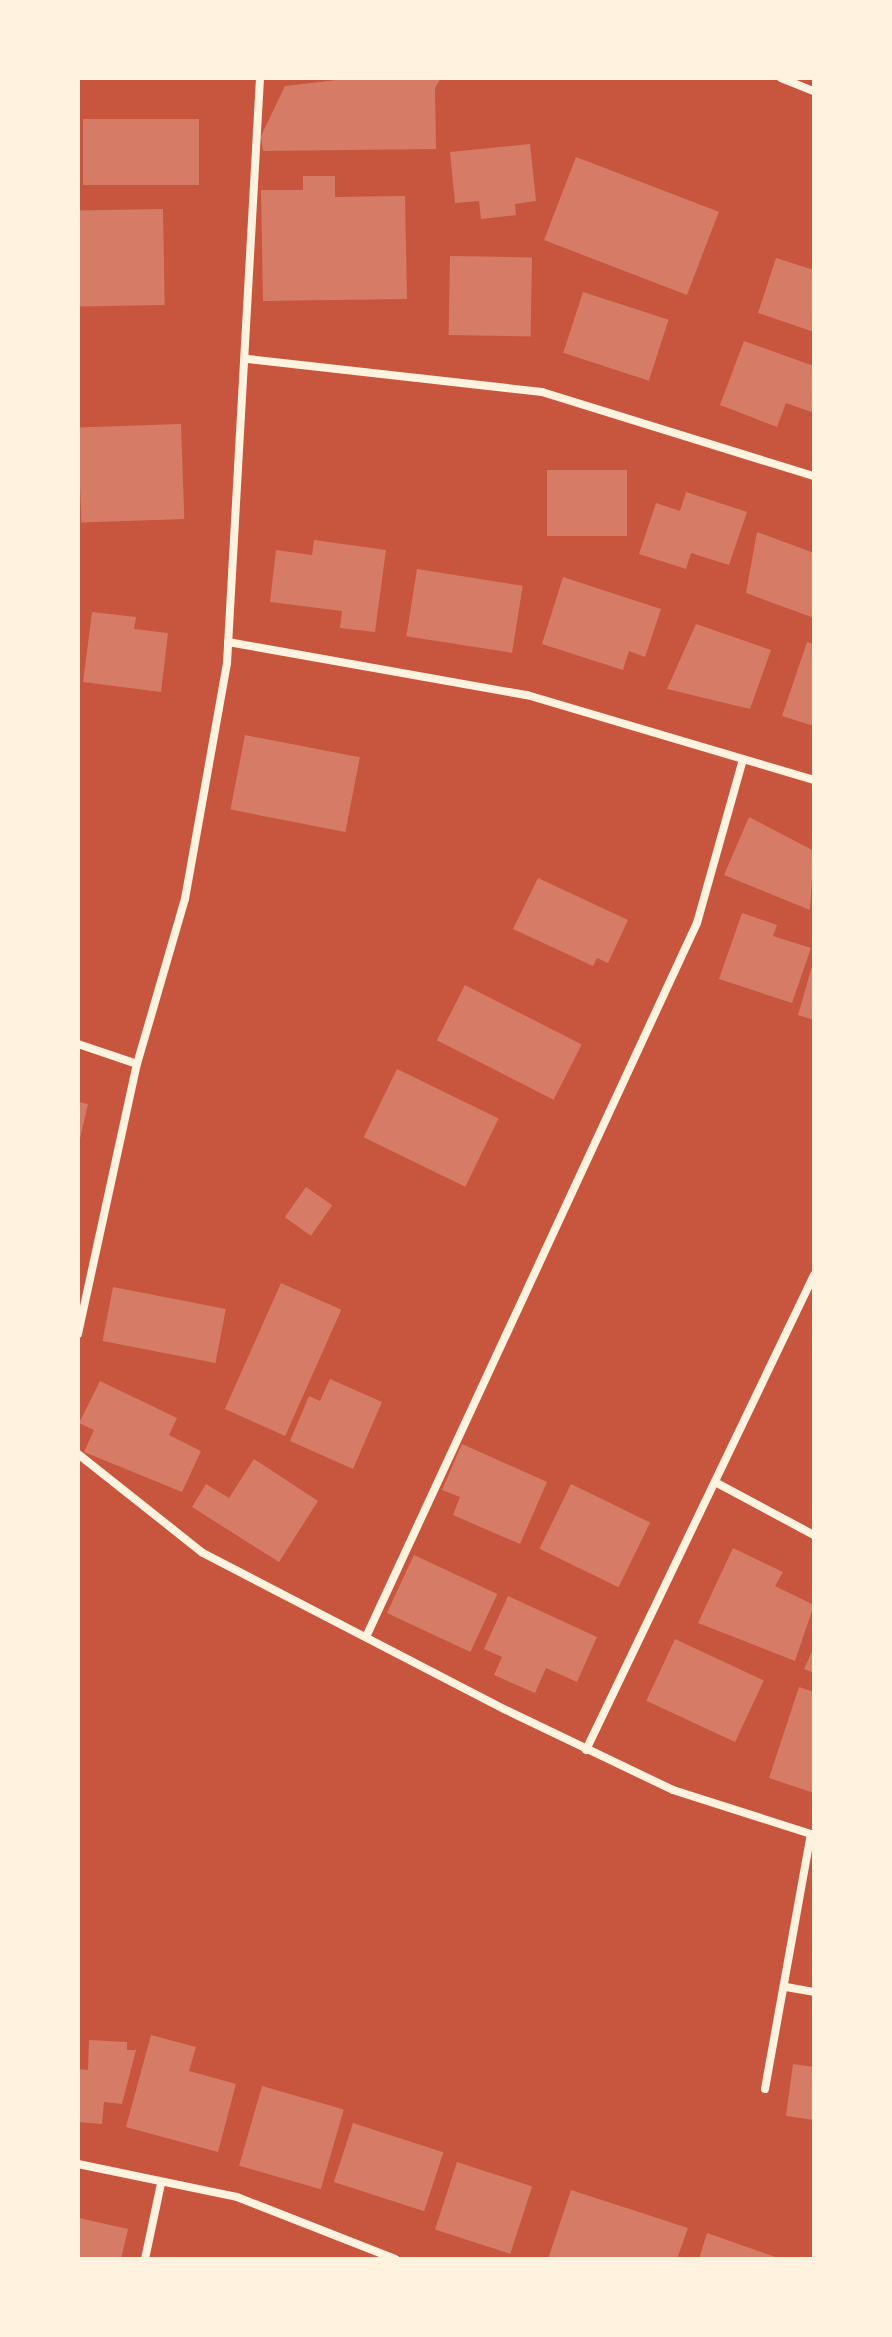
<!DOCTYPE html>
<style>
body{margin:0}
#map{position:relative;width:892px;height:2337px;overflow:hidden;background:#c8553d;font-family:Figtree,sans-serif}
div>[style]{position:absolute}
.building>*{inset:0;background:#d67c66;transform-origin:0 0}
.minor>*{height:8px;margin:-4px;padding:0 4px;transform-origin:4px;border-radius:4px;background:#fff3e0}
span{translate:-50% -50%;white-space:nowrap;text-align:center;line-height:1.15;-webkit-text-stroke:6px #fff3e0;paint-order:stroke}
.frame{position:absolute;inset:0;border:80px solid #fff3e0;pointer-events:none}
</style>
<div id="map">
<div class="building">
<i style="clip-path:polygon(354px 78px,441px 78px,435px 88px,436px 149px,263px 151px,261px 136px,285px 86px)"></i>
<i style="left:83px;top:119px;width:116px;height:66px"></i>
<i style="clip-path:polygon(530px 144px,536px 201px,515px 204px,516px 215px,481px 219px,479px 201px,455px 203px,450px 152px)"></i>
<i style="left:576px;top:157px;width:153px;height:89px;rotate:21deg"></i>
<i style="clip-path:polygon(303px 176px,335px 176px,335px 197px,405px 196px,407px 299px,263px 301px,261px 190px,303px 190px)"></i>
<i style="left:163px;top:209px;width:96px;height:85px;rotate:89deg"></i>
<i style="left:450px;top:256px;width:82px;height:79px;rotate:1deg"></i>
<i style="clip-path:polygon(776px 258px,814px 270px,814px 332px,758px 313px)"></i>
<i style="left:583px;top:292px;width:90px;height:64px;rotate:18deg"></i>
<i style="clip-path:polygon(744px 341px,814px 366px,814px 413px,786px 403px,777px 427px,720px 405px)"></i>
<i style="left:181px;top:424px;width:95px;height:103px;rotate:88deg"></i>
<i style="left:627px;top:470px;width:66px;height:80px;rotate:90deg"></i>
<i style="clip-path:polygon(686px 492px,747px 512px,729px 565px,691px 553px,686px 569px,639px 554px,656px 503px,680px 511px)"></i>
<i style="clip-path:polygon(757px 532px,814px 553px,814px 618px,746px 593px)"></i>
<i style="clip-path:polygon(314px 540px,386px 550px,375px 632px,340px 628px,342px 611px,270px 602px,276px 550px,312px 555px)"></i>
<i style="left:417px;top:569px;width:107px;height:68px;rotate:9deg"></i>
<i style="clip-path:polygon(563px 577px,661px 609px,645px 657px,629px 651px,623px 670px,542px 644px)"></i>
<i style="clip-path:polygon(92px 612px,136px 617px,134px 629px,168px 633px,161px 692px,83px 682px)"></i>
<i style="clip-path:polygon(696px 624px,771px 650px,750px 709px,667px 689px)"></i>
<i style="clip-path:polygon(807px 642px,814px 644px,814px 726px,782px 716px)"></i>
<i style="left:245px;top:735px;width:117px;height:76px;rotate:11deg"></i>
<i style="clip-path:polygon(749px 817px,814px 851px,810px 910px,724px 875px)"></i>
<i style="clip-path:polygon(538px 878px,628px 920px,608px 963px,597px 958px,593px 966px,513px 929px)"></i>
<i style="clip-path:polygon(742px 913px,777px 925px,773px 936px,811px 948px,792px 1003px,719px 979px)"></i>
<i style="clip-path:polygon(813px 963px,814px 963px,814px 1020px,798px 1015px)"></i>
<i style="left:465px;top:985px;width:131px;height:62px;rotate:27deg"></i>
<i style="left:397px;top:1069px;width:113px;height:76px;rotate:26deg"></i>
<i style="clip-path:polygon(78px 1102px,88px 1104px,79px 1143px,78px 1143px)"></i>
<i style="left:306px;top:1187px;width:32px;height:37px;rotate:35deg"></i>
<i style="left:281px;top:1283px;width:66px;height:138px;rotate:24deg"></i>
<i style="left:113px;top:1287px;width:115px;height:55px;rotate:11deg"></i>
<i style="clip-path:polygon(330px 1379px,382px 1402px,353px 1469px,290px 1441px,309px 1396px,320px 1401px)"></i>
<i style="clip-path:polygon(100px 1381px,177px 1418px,169px 1435px,201px 1451px,182px 1492px,84px 1452px,94px 1430px,79px 1423px)"></i>
<i style="clip-path:polygon(462px 1444px,547px 1482px,520px 1544px,453px 1515px,460px 1497px,442px 1490px)"></i>
<i style="clip-path:polygon(254px 1459px,318px 1501px,279px 1562px,192px 1507px,206px 1484px,229px 1498px)"></i>
<i style="left:571px;top:1484px;width:88px;height:72px;rotate:26deg"></i>
<i style="clip-path:polygon(733px 1548px,783px 1572px,775px 1586px,814px 1605px,795px 1661px,698px 1623px)"></i>
<i style="left:414px;top:1555px;width:92px;height:64px;rotate:25deg"></i>
<i style="clip-path:polygon(508px 1596px,597px 1637px,577px 1682px,546px 1668px,535px 1693px,494px 1675px,502px 1657px,484px 1649px)"></i>
<i style="left:675px;top:1639px;width:98px;height:68px;rotate:25deg"></i>
<i style="clip-path:polygon(814px 1647px,814px 1673px,804px 1669px)"></i>
<i style="clip-path:polygon(799px 1687px,814px 1692px,814px 1793px,769px 1778px)"></i>
<i style="clip-path:polygon(151px 2035px,196px 2047px,189px 2071px,236px 2084px,218px 2152px,126px 2127px)"></i>
<i style="clip-path:polygon(89px 2040px,127px 2042px,127px 2050px,136px 2050px,122px 2104px,104px 2102px,102px 2124px,78px 2122px,78px 2069px,88px 2070px)"></i>
<i style="clip-path:polygon(793px 2064px,814px 2067px,814px 2120px,786px 2116px)"></i>
<i style="left:262px;top:2086px;width:85px;height:83px;rotate:16deg"></i>
<i style="left:353px;top:2123px;width:95px;height:62px;rotate:18deg"></i>
<i style="left:457px;top:2162px;width:79px;height:71px;rotate:18deg"></i>
<i style="clip-path:polygon(571px 2190px,688px 2228px,677px 2259px,548px 2259px)"></i>
<i style="clip-path:polygon(79px 2218px,128px 2229px,121px 2259px,78px 2259px)"></i>
<i style="clip-path:polygon(707px 2233px,781px 2259px,699px 2259px)"></i>
</div>
<div class="minor">
<i style="left:781px;top:78px;width:35px;rotate:22deg"></i>
<i style="left:248px;top:359px;width:296px;rotate:6.4deg"></i>
<i style="left:542px;top:392px;width:285px;rotate:17.2deg"></i>
<i style="left:228px;top:642px;width:304px;rotate:10.1deg"></i>
<i style="left:527px;top:695px;width:299px;rotate:16.5deg"></i>
<i style="left:78px;top:1044px;width:62px;rotate:18.7deg"></i>
<i style="left:78px;top:1334px;width:276px;rotate:-77.7deg"></i>
<i style="left:137px;top:1064px;width:172px;rotate:-73.8deg"></i>
<i style="left:185px;top:899px;width:240px;rotate:-79.9deg"></i>
<i style="left:227px;top:663px;width:586px;rotate:-86.77deg"></i>
<i style="left:78px;top:1454px;width:159px;rotate:38.4deg"></i>
<i style="left:203px;top:1553px;width:341px;rotate:27.4deg"></i>
<i style="left:506px;top:1710px;width:185px;rotate:25.6deg"></i>
<i style="left:673px;top:1790px;width:148px;rotate:17.7deg"></i>
<i style="left:715px;top:1482px;width:112px;rotate:28.2deg"></i>
<i style="left:366px;top:1637px;width:787px;rotate:-65.13deg"></i>
<i style="left:697px;top:923px;width:170px;rotate:-74.3deg"></i>
<i style="left:586px;top:1750px;width:527px;rotate:-64.36deg"></i>
<i style="left:786px;top:1987px;width:28px;rotate:10deg"></i>
<i style="left:765px;top:2089px;width:259px;rotate:-79.8deg"></i>
<i style="left:78px;top:2164px;width:162px;rotate:11.7deg"></i>
<i style="left:237px;top:2197px;width:170px;rotate:21.4deg"></i>
<i style="left:145px;top:2259px;width:77px;rotate:-78deg"></i>
</div>
<div class="frame"></div>
</div>
